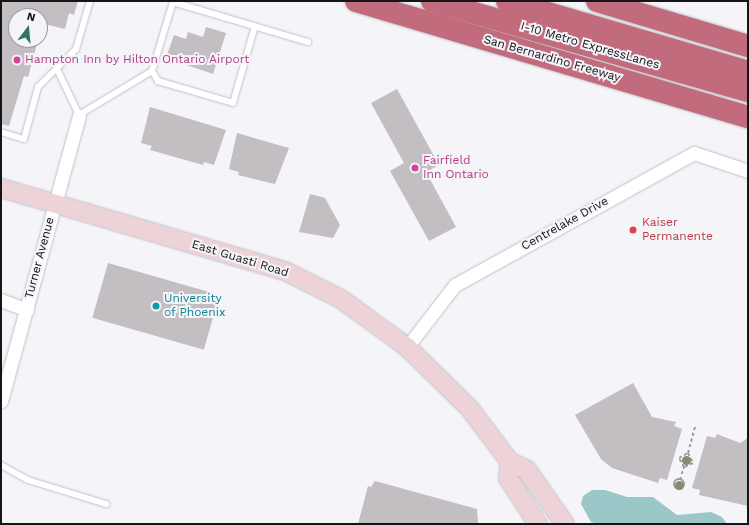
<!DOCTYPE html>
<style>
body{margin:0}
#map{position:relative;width:749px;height:525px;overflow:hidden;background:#f4f4f9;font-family:"Work Sans",sans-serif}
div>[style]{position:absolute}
.water>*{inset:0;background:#9cc7c9}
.building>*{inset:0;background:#c2bec1;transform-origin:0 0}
.path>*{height:2px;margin-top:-1px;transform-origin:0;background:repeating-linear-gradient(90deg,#9d9da0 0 3px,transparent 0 6px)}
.path>.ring{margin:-1px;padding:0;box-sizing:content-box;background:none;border:2px solid #9d9da0;border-radius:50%}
.roads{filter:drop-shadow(0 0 1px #c1c1c7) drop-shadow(0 0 1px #c1c1c7)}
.service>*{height:6px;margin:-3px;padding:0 3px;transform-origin:3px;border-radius:3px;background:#fff}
.minor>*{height:13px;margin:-6.5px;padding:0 6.5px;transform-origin:6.5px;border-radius:6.5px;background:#fff}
.secondary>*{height:18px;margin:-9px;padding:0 9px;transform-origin:9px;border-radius:9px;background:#edd3d8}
.motorway>*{height:22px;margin:-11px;padding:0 11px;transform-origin:11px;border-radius:11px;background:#c26b7d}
.trees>*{width:9px;height:9px;margin:-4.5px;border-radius:50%;background:#888973}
.dots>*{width:11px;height:11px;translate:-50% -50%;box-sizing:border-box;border:2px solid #f4f4f9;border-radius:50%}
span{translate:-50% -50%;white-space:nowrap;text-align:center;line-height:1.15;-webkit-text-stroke:4px #f4f4f9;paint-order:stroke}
.street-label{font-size:12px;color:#151517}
.hotel-label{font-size:12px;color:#b23c85}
.left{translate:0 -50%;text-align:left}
.health-label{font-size:12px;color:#be3a42}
.culture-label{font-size:12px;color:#0d838f}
.frame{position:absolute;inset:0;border:2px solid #151517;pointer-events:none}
.north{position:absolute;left:8px;top:8px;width:40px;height:40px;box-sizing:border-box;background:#f4f4f9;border:1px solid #9b9b9f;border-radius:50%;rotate:16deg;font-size:11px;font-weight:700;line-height:16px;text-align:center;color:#151517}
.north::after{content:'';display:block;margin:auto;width:14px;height:18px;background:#327566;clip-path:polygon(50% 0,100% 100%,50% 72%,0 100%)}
</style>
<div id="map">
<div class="water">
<i style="clip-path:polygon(592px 490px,605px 490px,627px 497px,653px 497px,677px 515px,711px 512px,722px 517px,727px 524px,597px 524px,591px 522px,581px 504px,583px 496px)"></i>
</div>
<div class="building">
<i style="clip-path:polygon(1px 1px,78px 1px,74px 15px,69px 13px,65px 29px,40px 23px,40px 16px,16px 16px,16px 40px,32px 40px,32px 43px,37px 44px,28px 77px,24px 76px,9px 126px,1px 124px)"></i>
<i style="clip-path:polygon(206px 27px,226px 33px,213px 74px,166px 58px,174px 35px,186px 39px,188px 32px,203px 37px)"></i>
<i style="clip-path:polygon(397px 89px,439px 165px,426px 172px,456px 227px,429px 241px,390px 171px,404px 163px,371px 103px)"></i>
<i style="clip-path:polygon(150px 107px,226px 130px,214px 165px,204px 162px,203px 165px,150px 150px,152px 146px,141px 143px)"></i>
<i style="clip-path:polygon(237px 133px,289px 148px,275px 184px,238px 175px,239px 172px,229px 169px)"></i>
<i style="clip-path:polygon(310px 194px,325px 198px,340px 225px,333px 238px,299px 232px)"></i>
<i style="left:108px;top:263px;width:116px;height:57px;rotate:16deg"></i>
<i style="clip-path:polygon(633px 383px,652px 417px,676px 422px,674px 426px,682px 429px,667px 480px,660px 478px,658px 483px,612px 468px,601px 459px,575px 415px)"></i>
<i style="clip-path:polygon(717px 434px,740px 443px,748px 438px,748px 506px,699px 495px,700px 490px,692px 488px,707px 436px,715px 438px)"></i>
<i style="clip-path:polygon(375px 481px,477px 509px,478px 524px,358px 524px,368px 486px,371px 487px)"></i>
</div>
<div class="path">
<i style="left:688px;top:453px;width:11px;rotate:63deg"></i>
<i style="left:693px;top:463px;width:10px;rotate:156deg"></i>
<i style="left:684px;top:467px;width:10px;rotate:-119deg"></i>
<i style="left:679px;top:458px;width:10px;rotate:-29deg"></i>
<i style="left:688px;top:453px;width:30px;rotate:-75deg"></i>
<i class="ring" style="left:674px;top:479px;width:8px;height:8px"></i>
<i style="left:680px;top:480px;width:14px;rotate:-73deg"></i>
</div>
<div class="roads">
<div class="service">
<i style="left:57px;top:69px;width:51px;rotate:64.4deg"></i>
<i style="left:79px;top:115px;width:85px;rotate:-31.1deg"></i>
<i style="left:152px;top:71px;width:72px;rotate:-73.1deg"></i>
<i style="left:173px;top:2px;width:141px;rotate:16.5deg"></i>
<i style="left:152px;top:71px;width:12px;rotate:59deg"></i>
<i style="left:158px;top:81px;width:78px;rotate:16.3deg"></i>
<i style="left:233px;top:103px;width:80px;rotate:-74.1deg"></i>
<i style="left:1px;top:132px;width:24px;rotate:17deg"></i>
<i style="left:24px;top:139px;width:54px;rotate:-74.9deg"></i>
<i style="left:38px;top:87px;width:54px;rotate:-45deg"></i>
<i style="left:76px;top:49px;width:50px;rotate:-73.7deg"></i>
<i style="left:1px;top:465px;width:31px;rotate:29deg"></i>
<i style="left:28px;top:480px;width:82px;rotate:17.1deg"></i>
</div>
<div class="minor">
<i style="left:1px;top:300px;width:28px;rotate:21deg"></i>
<i style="left:407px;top:347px;width:78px;rotate:-52.3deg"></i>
<i style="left:455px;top:285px;width:273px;rotate:-28.9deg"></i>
<i style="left:694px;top:153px;width:57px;rotate:18.4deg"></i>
<i style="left:1px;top:401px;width:296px;rotate:-74.7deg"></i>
</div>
<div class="secondary">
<i style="left:1px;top:188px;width:296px;rotate:16.3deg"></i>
<i style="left:285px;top:271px;width:63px;rotate:26.6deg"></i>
<i style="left:341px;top:299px;width:82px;rotate:36deg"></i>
<i style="left:407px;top:347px;width:88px;rotate:44.5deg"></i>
<i style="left:470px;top:409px;width:66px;rotate:53deg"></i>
<i style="left:510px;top:462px;width:19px;rotate:25deg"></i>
<i style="left:527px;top:470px;width:66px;rotate:54.9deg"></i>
<i style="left:510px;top:462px;width:16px;rotate:97deg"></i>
<i style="left:508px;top:478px;width:55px;rotate:56.9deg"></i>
</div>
<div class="motorway">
<i style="left:356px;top:1px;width:409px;rotate:16.5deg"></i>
<i style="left:432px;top:1px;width:329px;rotate:15.9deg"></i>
<i style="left:507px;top:1px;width:251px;rotate:16.4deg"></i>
<i style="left:597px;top:1px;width:158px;rotate:16.6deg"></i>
</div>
</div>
<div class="trees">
<i style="left:686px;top:460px"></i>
<i style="left:679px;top:485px"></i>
</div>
<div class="dots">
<i style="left:17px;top:60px;background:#d1479c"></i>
<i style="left:415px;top:168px;background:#d1479c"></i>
<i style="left:633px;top:230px;background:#e0444e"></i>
<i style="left:156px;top:306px;background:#0f9aa8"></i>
</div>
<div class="street-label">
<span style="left:590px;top:46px;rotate:16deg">I-10 Metro ExpressLanes</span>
<span style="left:552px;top:59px;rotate:16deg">San Bernardino Freeway</span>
<span style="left:565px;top:224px;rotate:-29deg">Centrelake Drive</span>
<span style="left:40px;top:258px;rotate:-75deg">Turner Avenue</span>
<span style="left:240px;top:259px;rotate:17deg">East Guasti Road</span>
</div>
<div class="hotel-label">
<span class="left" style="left:25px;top:60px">Hampton Inn by Hilton Ontario Airport</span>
<span class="left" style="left:423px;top:168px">Fairfield<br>Inn Ontario</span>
</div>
<div class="health-label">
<span class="left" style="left:642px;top:230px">Kaiser<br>Permanente</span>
</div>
<div class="culture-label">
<span class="left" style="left:164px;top:306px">University<br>of Phoenix</span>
</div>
<div class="frame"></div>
<div class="north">N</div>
</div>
